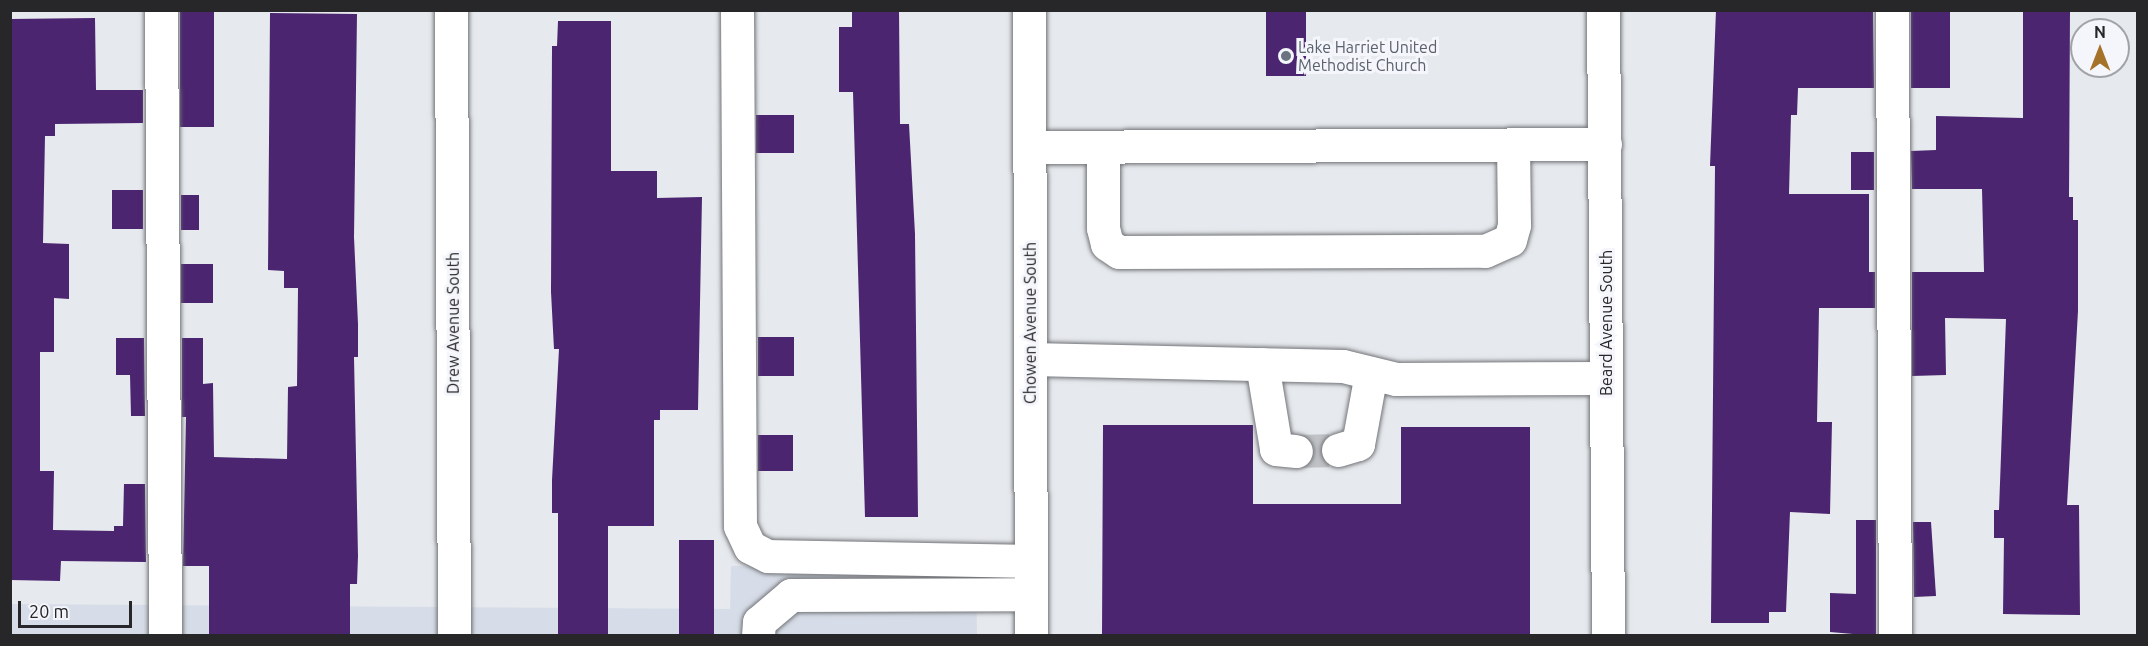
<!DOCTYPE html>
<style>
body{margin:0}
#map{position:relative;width:2148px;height:646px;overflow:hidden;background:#e6e9ed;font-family:Ubuntu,sans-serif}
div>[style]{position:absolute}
.built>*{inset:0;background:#d7dde8}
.building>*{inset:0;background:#4b256f;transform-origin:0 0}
.minor-tunnel>*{height:33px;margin-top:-16.5px;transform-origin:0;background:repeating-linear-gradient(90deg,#c0c2c6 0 33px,transparent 0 49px)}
.roads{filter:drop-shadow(0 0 2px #727478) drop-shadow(0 0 2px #727478)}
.minor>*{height:33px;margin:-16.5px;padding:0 16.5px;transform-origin:16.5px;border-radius:16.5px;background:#fff}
.dots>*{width:16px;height:16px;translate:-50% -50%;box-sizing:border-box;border:3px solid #f4f6fb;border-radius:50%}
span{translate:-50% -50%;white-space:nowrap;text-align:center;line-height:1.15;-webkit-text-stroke:6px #f4f6fb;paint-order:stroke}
.worship-label{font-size:16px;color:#5b616d}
.left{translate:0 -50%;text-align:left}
.street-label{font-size:16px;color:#272729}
.frame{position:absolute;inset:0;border:12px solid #272729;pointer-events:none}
.north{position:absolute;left:2070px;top:18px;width:60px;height:60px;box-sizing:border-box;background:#f4f6fb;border:2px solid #a2a3a7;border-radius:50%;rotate:0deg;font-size:16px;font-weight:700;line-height:24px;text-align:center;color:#272729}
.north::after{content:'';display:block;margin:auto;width:21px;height:27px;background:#a57229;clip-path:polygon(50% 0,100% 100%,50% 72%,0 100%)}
.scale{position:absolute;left:18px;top:601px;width:114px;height:27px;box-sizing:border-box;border:3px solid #272729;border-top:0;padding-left:8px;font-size:18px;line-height:21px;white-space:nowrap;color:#272729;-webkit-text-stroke:4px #f4f6fb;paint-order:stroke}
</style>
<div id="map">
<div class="built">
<i style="clip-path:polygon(731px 566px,976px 568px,977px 635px,11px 636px,11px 604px,730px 609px)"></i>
</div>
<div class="building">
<i style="left:180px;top:10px;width:34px;height:117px"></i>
<i style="clip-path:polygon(852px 10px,899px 10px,900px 124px,909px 124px,915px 234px,918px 517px,865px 517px,853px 92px,839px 92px,839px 27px,852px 27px)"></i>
<i style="left:1266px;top:10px;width:40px;height:66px"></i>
<i style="clip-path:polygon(1716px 10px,1873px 10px,1874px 88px,1798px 88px,1797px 115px,1791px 115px,1789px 194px,1869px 194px,1869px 272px,1875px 272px,1875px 308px,1819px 308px,1817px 422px,1832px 422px,1830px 514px,1790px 512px,1786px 612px,1769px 612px,1769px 623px,1711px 623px,1715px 166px,1710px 166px)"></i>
<i style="left:1911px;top:10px;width:39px;height:78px"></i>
<i style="clip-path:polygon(2023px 10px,2070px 10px,2069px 197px,2073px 197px,2073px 220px,2078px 220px,2078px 311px,2067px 505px,2079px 505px,2080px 615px,2003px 614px,2004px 538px,1994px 538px,1994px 510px,1999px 510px,2006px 319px,1945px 318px,1946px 375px,1912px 376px,1912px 272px,1984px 272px,1982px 189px,1912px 189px,1911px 151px,1936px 150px,1936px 116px,2023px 118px)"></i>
<i style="clip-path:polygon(270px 13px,357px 14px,354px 237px,358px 324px,358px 357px,354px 357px,358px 556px,357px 584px,350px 584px,350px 636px,209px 636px,209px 566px,183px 566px,186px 417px,182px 417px,182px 338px,203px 338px,203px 384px,213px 383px,214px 457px,287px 459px,288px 387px,297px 386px,298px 288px,284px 288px,284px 271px,268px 270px)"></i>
<i style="clip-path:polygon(95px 18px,96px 90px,143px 90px,143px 123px,55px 124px,55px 136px,45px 136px,43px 243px,69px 244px,69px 299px,54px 298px,54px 352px,40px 352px,40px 471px,54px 471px,53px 530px,114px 531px,114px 526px,123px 526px,124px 484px,145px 484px,146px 562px,61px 561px,60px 581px,10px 580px,10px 19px)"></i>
<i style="clip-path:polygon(558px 21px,611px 21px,611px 171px,657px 171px,657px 198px,702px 197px,698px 410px,660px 410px,660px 420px,654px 420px,654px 526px,608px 526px,608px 636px,558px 636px,558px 513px,552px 513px,552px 480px,559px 349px,554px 349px,551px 292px,552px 46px,557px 46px)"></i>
<i style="left:756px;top:115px;width:38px;height:38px"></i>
<i style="left:1851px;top:152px;width:23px;height:38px"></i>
<i style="left:112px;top:190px;width:31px;height:39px"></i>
<i style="left:181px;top:195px;width:18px;height:35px"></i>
<i style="left:181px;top:264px;width:32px;height:39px"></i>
<i style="left:758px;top:337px;width:36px;height:39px"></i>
<i style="clip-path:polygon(116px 338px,144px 338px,145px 416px,131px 416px,130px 375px,116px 375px)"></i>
<i style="clip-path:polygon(1103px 425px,1253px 425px,1253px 504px,1401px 504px,1401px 427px,1530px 427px,1530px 636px,1102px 636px)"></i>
<i style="left:758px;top:435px;width:35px;height:36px"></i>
<i style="clip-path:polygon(1856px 520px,1876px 520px,1876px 636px,1830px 632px,1830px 593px,1856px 594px)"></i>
<i style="clip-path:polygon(1913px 522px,1931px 522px,1936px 596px,1914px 597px)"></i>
<i style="left:679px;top:540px;width:35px;height:96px"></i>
</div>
<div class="minor-tunnel">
<i style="left:1296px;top:451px;width:42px;rotate:-1.4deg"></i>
</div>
<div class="roads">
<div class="minor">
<i style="left:161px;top:10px;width:626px;rotate:89.63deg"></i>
<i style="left:451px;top:10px;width:626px;rotate:89.73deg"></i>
<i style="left:737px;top:10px;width:516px;rotate:89.67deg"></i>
<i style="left:740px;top:526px;width:23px;rotate:65deg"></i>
<i style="left:750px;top:547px;width:20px;rotate:27deg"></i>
<i style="left:768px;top:556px;width:262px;rotate:1.1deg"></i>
<i style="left:1029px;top:10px;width:626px;rotate:89.82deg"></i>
<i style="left:1603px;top:10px;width:626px;rotate:89.54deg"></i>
<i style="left:1892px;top:10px;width:626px;rotate:89.73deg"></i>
<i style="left:1030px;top:147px;width:575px;rotate:-0.3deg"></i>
<i style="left:1103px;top:148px;width:80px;rotate:90deg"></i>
<i style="left:1103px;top:228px;width:16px;rotate:76deg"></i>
<i style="left:1107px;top:244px;width:14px;rotate:34deg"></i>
<i style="left:1119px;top:252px;width:366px;rotate:-0.2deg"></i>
<i style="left:1485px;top:251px;width:27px;rotate:-24deg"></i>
<i style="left:1510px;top:240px;width:16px;rotate:-75deg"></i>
<i style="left:1514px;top:225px;width:80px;rotate:-90.7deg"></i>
<i style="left:1031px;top:359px;width:312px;rotate:1.3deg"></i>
<i style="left:1343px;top:366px;width:55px;rotate:13.8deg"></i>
<i style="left:1396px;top:379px;width:210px;rotate:-0.3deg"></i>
<i style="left:1262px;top:364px;width:86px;rotate:80.6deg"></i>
<i style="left:1276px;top:449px;width:20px;rotate:6deg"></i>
<i style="left:1338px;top:450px;width:21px;rotate:-17deg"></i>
<i style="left:1358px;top:444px;width:72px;rotate:-79.6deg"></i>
<i style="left:758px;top:636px;width:14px;rotate:-86deg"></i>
<i style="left:759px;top:622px;width:42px;rotate:-40.2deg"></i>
<i style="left:791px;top:595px;width:240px;rotate:-0.2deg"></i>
</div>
</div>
<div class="dots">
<i style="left:1286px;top:56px;background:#6b7280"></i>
</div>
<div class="worship-label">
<span class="left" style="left:1298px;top:56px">Lake Harriet United<br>Methodist Church</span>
</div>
<div class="street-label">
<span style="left:453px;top:323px;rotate:-90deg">Drew Avenue South</span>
<span style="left:1030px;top:323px;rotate:-90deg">Chowen Avenue South</span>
<span style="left:1606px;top:323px;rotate:-90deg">Beard Avenue South</span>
</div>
<div class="frame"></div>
<div class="north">N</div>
<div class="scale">20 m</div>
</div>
